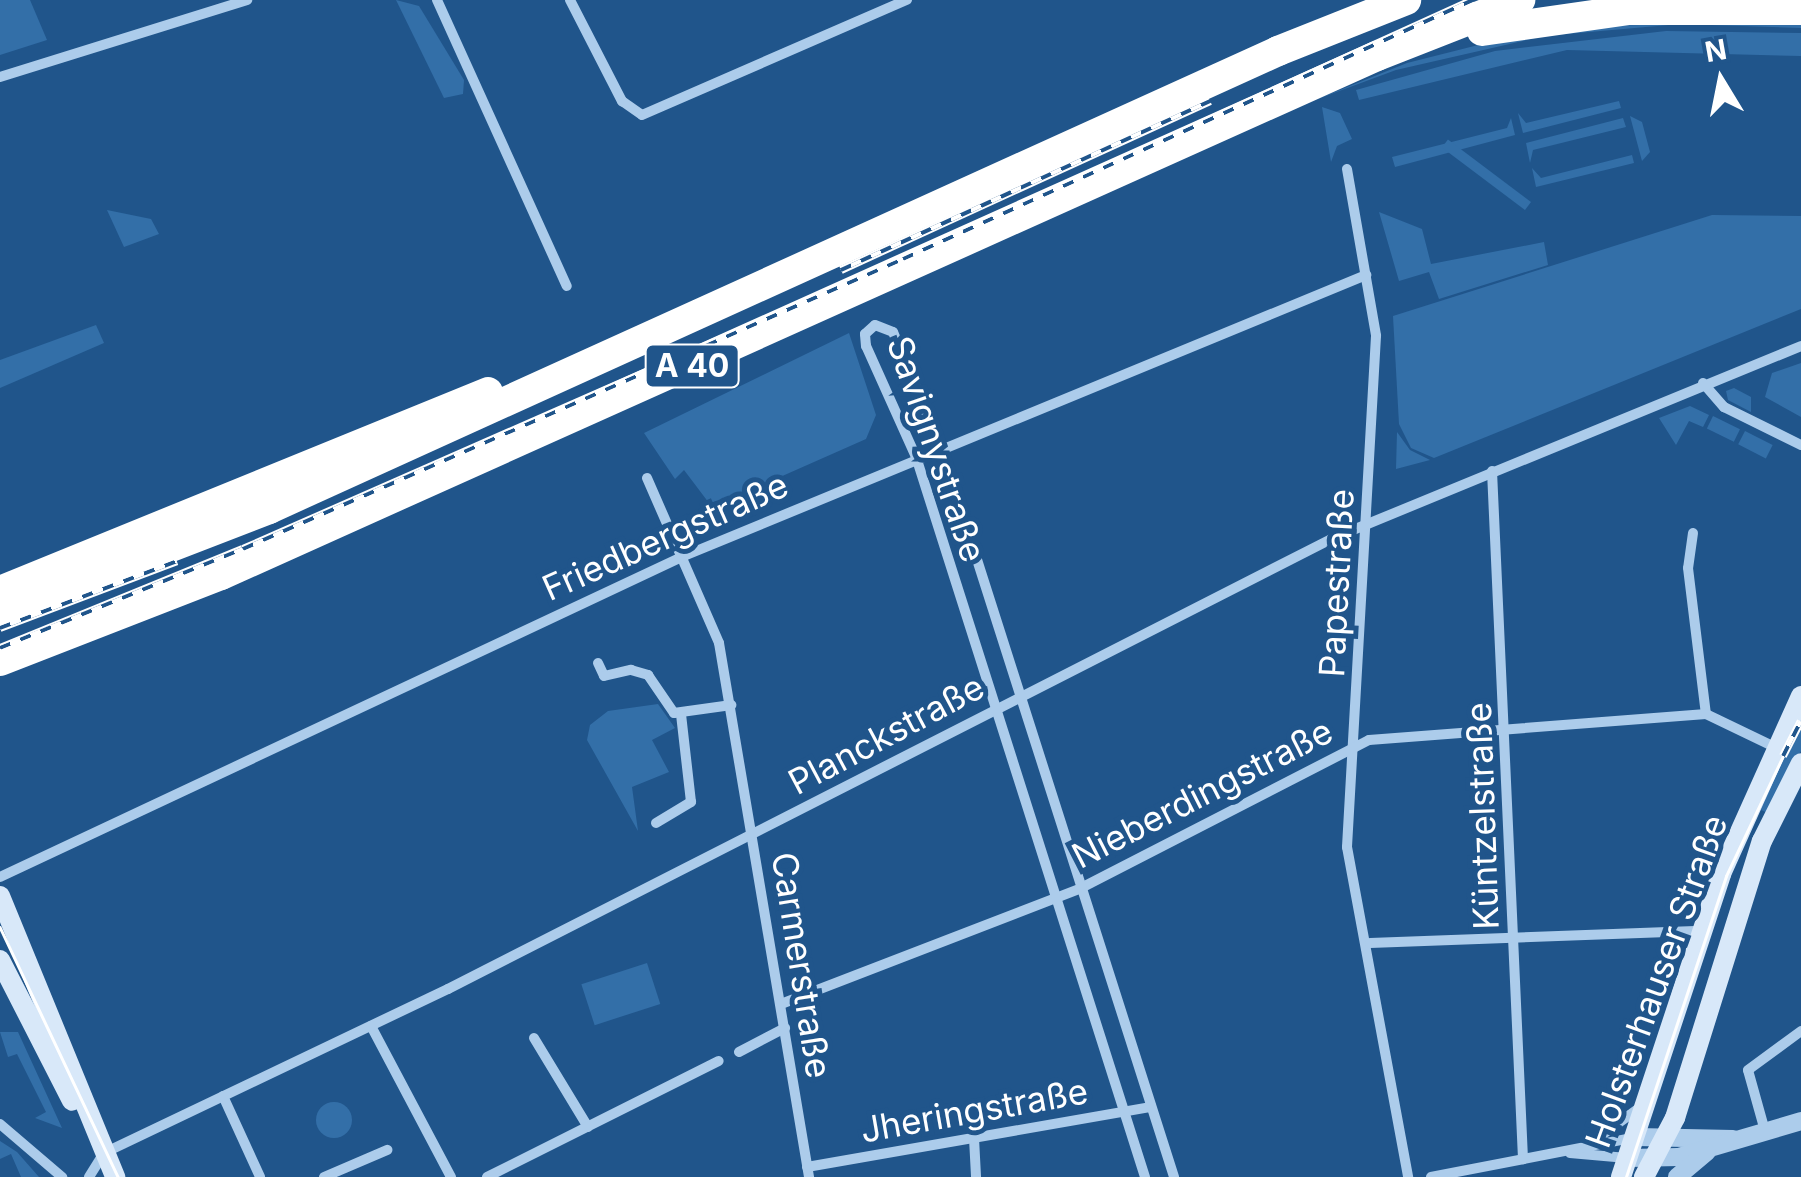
<!DOCTYPE html>
<meta charset="utf-8">
<style>
body{margin:0}
#map{position:relative;width:1801px;height:1177px;overflow:hidden;background:#20558b;font-family:Inter,sans-serif}
div>[style]{position:absolute}
.green>*{inset:0;background:#336fa8;transform-origin:0 0}
.round{border-radius:50%}
.minor>*{height:10px;margin:-5px;padding:0 5px;transform-origin:5px;border-radius:5px;background:#accceb}
.tertiary>*{height:18px;margin:-9px;padding:0 9px;transform-origin:9px;border-radius:9px;background:#accceb}
.secondary>*{height:20px;margin:-10px;padding:0 10px;transform-origin:10px;border-radius:10px;background:#d8e8f9}
.motorway>*{height:30px;margin:-15px;padding:0 15px;transform-origin:15px;border-radius:15px;background:#fff}
.tram>*{height:2.5px;margin:-1.25px;padding:0 1.25px;transform-origin:1.25px;border-radius:1.25px;background:#fff}
.rail>*{height:8px;margin-top:-4px;transform-origin:0;background:repeating-linear-gradient(90deg,#20558b 0 11px,#fff 0 22px);box-sizing:border-box;border-block:2px solid #fff}
span{translate:-50% -50%;white-space:nowrap;text-align:center;line-height:1.15;-webkit-text-stroke:10px #20558b;paint-order:stroke}
.shield-label span{padding:2px 8px;background:#20558b;border:2px solid;border-radius:8px;-webkit-text-stroke-width:0}
.shield-label{font-size:32px;color:#fff;font-weight:700}
.street-label{font-size:35px;color:#fff}
.north{position:absolute;left:1671px;top:30px;width:100px;height:100px;-webkit-text-stroke:8px #20558b;paint-order:stroke;rotate:350deg;font-size:28px;font-weight:700;line-height:40px;text-align:center;color:#fff}
.north::after{content:'';display:block;margin:auto;width:35px;height:45px;background:#fff;clip-path:polygon(50% 0,100% 100%,50% 72%,0 100%)}
</style>
<div id="map">
<div class="green">
<i style="clip-path:polygon(0 0,30px 0,47px 40px,0 55px)"></i>
<i style="clip-path:polygon(396px 0,419px 6px,464px 80px,463px 94px,444px 98px)"></i>
<i style="clip-path:polygon(1801px 22px,1801px 28px,1680px 24px,1544px 36px,1396px 70px,1315px 100px,1407px 63px,1506px 38px,1585px 26px)"></i>
<i style="clip-path:polygon(1666px 31px,1801px 33px,1801px 56px,1567px 50px,1359px 100px,1356px 90px,1495px 51px)"></i>
<i style="clip-path:polygon(1619px 101px,1621px 108px,1523px 133px,1518px 113px,1526px 123px)"></i>
<i style="clip-path:polygon(1322px 107px,1340px 113px,1352px 139px,1337px 146px,1331px 162px)"></i>
<i style="clip-path:polygon(1630px 116px,1642px 122px,1650px 152px,1642px 161px)"></i>
<i style="clip-path:polygon(1511px 118px,1515px 135px,1395px 167px,1392px 157px,1507px 128px)"></i>
<i style="clip-path:polygon(1623px 118px,1626px 127px,1533px 150px,1530px 163px,1526px 143px)"></i>
<i style="clip-path:polygon(1632px 155px,1634px 163px,1536px 187px,1532px 168px,1541px 178px)"></i>
<i style="left:1531px;top:202px;width:10px;height:104px;rotate:127deg"></i>
<i style="clip-path:polygon(107px 210px,151px 219px,159px 234px,124px 247px)"></i>
<i style="clip-path:polygon(1379px 212px,1422px 229px,1431px 264px,1544px 242px,1548px 265px,1439px 299px,1429px 272px,1399px 281px)"></i>
<i style="clip-path:polygon(1712px 215px,1801px 216px,1801px 309px,1434px 458px,1411px 448px,1399px 424px,1393px 316px)"></i>
<i style="clip-path:polygon(96px 325px,104px 343px,0 388px,0 360px)"></i>
<i style="clip-path:polygon(849px 333px,876px 415px,866px 439px,712px 507px,684px 470px,675px 479px,644px 433px)"></i>
<i style="clip-path:polygon(1801px 363px,1801px 417px,1765px 397px,1772px 373px)"></i>
<i style="clip-path:polygon(1734px 388px,1751px 397px,1751px 412px,1728px 400px,1726px 391px)"></i>
<i style="clip-path:polygon(1690px 406px,1709px 415px,1703px 427px,1689px 421px,1676px 445px,1659px 418px)"></i>
<i style="left:1713px;top:416px;width:30px;height:14px;rotate:26deg"></i>
<i style="left:1745px;top:431px;width:31px;height:15px;rotate:27deg"></i>
<i style="clip-path:polygon(1397px 432px,1410px 450px,1430px 460px,1396px 469px)"></i>
<i style="clip-path:polygon(658px 704px,675px 728px,652px 740px,669px 772px,632px 787px,638px 831px,587px 740px,590px 725px,608px 711px)"></i>
<i style="clip-path:polygon(1801px 713px,1801px 751px,1768px 813px,1761px 810px)"></i>
<i style="left:647px;top:963px;width:43px;height:69px;rotate:72deg"></i>
<i style="clip-path:polygon(0 1032px,18px 1032px,62px 1128px,35px 1118px,46px 1112px,17px 1054px,8px 1057px)"></i>
<i class="round" style="left:316px;top:1102px;width:36px;height:36px"></i>
<i style="clip-path:polygon(0 1141px,17px 1152px,39px 1177px,21px 1177px,11px 1154px,0 1159px)"></i>
</div>
<div class="minor">
<i style="left:437px;top:0;width:314px;rotate:65.6deg"></i>
<i style="left:570px;top:0;width:114px;rotate:62.8deg"></i>
<i style="left:622px;top:101px;width:24px;rotate:35deg"></i>
<i style="left:642px;top:115px;width:289px;rotate:-23.5deg"></i>
<i style="left:0;top:77px;width:259px;rotate:-17.3deg"></i>
<i style="left:1347px;top:169px;width:169px;rotate:80.1deg"></i>
<i style="left:1376px;top:336px;width:512px;rotate:93.25deg"></i>
<i style="left:1347px;top:847px;width:336px;rotate:79.5deg"></i>
<i style="left:1703px;top:383px;width:32px;rotate:49deg"></i>
<i style="left:1724px;top:407px;width:86px;rotate:26.3deg"></i>
<i style="left:1492px;top:471px;width:689px;rotate:87.42deg"></i>
<i style="left:647px;top:478px;width:180px;rotate:66.4deg"></i>
<i style="left:719px;top:643px;width:542px;rotate:80.43deg"></i>
<i style="left:1693px;top:533px;width:35px;rotate:98deg"></i>
<i style="left:1688px;top:568px;width:147px;rotate:83deg"></i>
<i style="left:598px;top:663px;width:14px;rotate:65deg"></i>
<i style="left:604px;top:676px;width:28px;rotate:-13deg"></i>
<i style="left:631px;top:670px;width:18px;rotate:16deg"></i>
<i style="left:648px;top:675px;width:46px;rotate:55.6deg"></i>
<i style="left:674px;top:713px;width:58px;rotate:-8deg"></i>
<i style="left:656px;top:823px;width:41px;rotate:-31deg"></i>
<i style="left:691px;top:802px;width:89px;rotate:-96.5deg"></i>
<i style="left:0;top:877px;width:756px;rotate:-25.14deg"></i>
<i style="left:684px;top:556px;width:738px;rotate:-22.39deg"></i>
<i style="left:1370px;top:943px;width:332px;rotate:-2.1deg"></i>
<i style="left:781px;top:1004px;width:322px;rotate:-21.1deg"></i>
<i style="left:1081px;top:888px;width:324px;rotate:-27.2deg"></i>
<i style="left:1369px;top:740px;width:338px;rotate:-4.4deg"></i>
<i style="left:1706px;top:714px;width:79px;rotate:25.6deg"></i>
<i style="left:371px;top:1026px;width:171px;rotate:62.1deg"></i>
<i style="left:534px;top:1038px;width:104px;rotate:58.8deg"></i>
<i style="left:739px;top:1052px;width:52px;rotate:-27.6deg"></i>
<i style="left:223px;top:1096px;width:89px;rotate:65.4deg"></i>
<i style="left:0;top:1124px;width:82px;rotate:40.5deg"></i>
<i style="left:1765px;top:1131px;width:63px;rotate:-105.6deg"></i>
<i style="left:1748px;top:1070px;width:66px;rotate:-36.3deg"></i>
<i style="left:974px;top:1138px;width:39px;rotate:87deg"></i>
<i style="left:1588px;top:1145px;width:67px;rotate:-35.8deg"></i>
<i style="left:1570px;top:1153px;width:57px;rotate:5deg"></i>
<i style="left:807px;top:1167px;width:348px;rotate:-9.9deg"></i>
<i style="left:89px;top:1177px;width:28px;rotate:-58deg"></i>
<i style="left:104px;top:1153px;width:381px;rotate:-25.5deg"></i>
<i style="left:448px;top:989px;width:991px;rotate:-27deg"></i>
<i style="left:1331px;top:539px;width:508px;rotate:-22.32deg"></i>
<i style="left:324px;top:1177px;width:69px;rotate:-23.2deg"></i>
<i style="left:487px;top:1177px;width:259px;rotate:-26.6deg"></i>
<i style="left:1145px;top:1177px;width:756px;rotate:-107.64deg"></i>
<i style="left:916px;top:457px;width:122px;rotate:-114.2deg"></i>
<i style="left:866px;top:346px;width:12px;rotate:-95deg"></i>
<i style="left:865px;top:334px;width:13px;rotate:-42deg"></i>
<i style="left:875px;top:325px;width:19px;rotate:21deg"></i>
<i style="left:893px;top:332px;width:131px;rotate:67.5deg"></i>
<i style="left:943px;top:453px;width:760px;rotate:72.3deg"></i>
<i style="left:1431px;top:1177px;width:209px;rotate:-11deg"></i>
</div>
<div class="tertiary">
<i style="left:1637px;top:1137px;width:96px;rotate:1.2deg"></i>
<i style="left:1629px;top:1158px;width:50px;rotate:-1.1deg"></i>
<i style="left:1679px;top:1157px;width:127px;rotate:-16.4deg"></i>
<i style="left:1677px;top:1177px;width:39px;rotate:-40deg"></i>
</div>
<div class="secondary">
<i style="left:0;top:896px;width:304px;rotate:67.7deg"></i>
<i style="left:0;top:960px;width:158px;rotate:62.9deg"></i>
<i style="left:1621px;top:1177px;width:319px;rotate:-71.7deg"></i>
<i style="left:1721px;top:874px;width:195px;rotate:-65.8deg"></i>
<i style="left:1644px;top:1177px;width:67px;rotate:-62.3deg"></i>
<i style="left:1675px;top:1118px;width:290px;rotate:-72.6deg"></i>
<i style="left:1762px;top:841px;width:87px;rotate:-63.4deg"></i>
</div>
<div class="motorway">
<i style="left:1482px;top:31px;width:147px;rotate:-8.2deg"></i>
<i style="left:1627px;top:10px;width:174px"></i>
<i style="left:0;top:591px;width:527px;rotate:-22.18deg"></i>
<i style="left:0;top:613px;width:288px;rotate:-21.1deg"></i>
<i style="left:269px;top:509px;width:1108px;rotate:-24.41deg"></i>
<i style="left:1278px;top:51px;width:138px;rotate:-21.7deg"></i>
<i style="left:0;top:661px;width:237px;rotate:-21.3deg"></i>
<i style="left:221px;top:575px;width:1267px;rotate:-24.18deg"></i>
<i style="left:1377px;top:56px;width:154px;rotate:-21.4deg"></i>
</div>
<div class="tram">
<i style="left:0;top:927px;width:276px;rotate:64.7deg"></i>
<i style="left:1626px;top:1177px;width:317px;rotate:-71.6deg"></i>
<i style="left:1726px;top:876px;width:133px;rotate:-64.6deg"></i>
</div>
<div class="rail">
<i style="left:841px;top:270px;width:406px;rotate:-24.6deg"></i>
<i style="left:0;top:628px;width:189px;rotate:-20.7deg"></i>
<i style="left:0;top:648px;width:262px;rotate:-22.2deg"></i>
<i style="left:243px;top:549px;width:721px;rotate:-23.72deg"></i>
<i style="left:903px;top:259px;width:626px;rotate:-24.44deg"></i>
<i style="left:1783px;top:756px;width:39px;rotate:-63deg"></i>
</div>
<div class="shield-label">
<span style="left:692px;top:366px">A 40</span>
</div>
<div class="street-label">
<span style="left:937px;top:449px;rotate:71deg">Savignystraße</span>
<span style="left:665px;top:536px;rotate:-24deg">Friedbergstraße</span>
<span style="left:1336px;top:583px;rotate:-87deg">Papestraße</span>
<span style="left:886px;top:734px;rotate:-28deg">Planckstraße</span>
<span style="left:1202px;top:793px;rotate:-27deg">Nieberdingstraße</span>
<span style="left:1482px;top:816px;rotate:-92deg">Küntzelstraße</span>
<span style="left:802px;top:965px;rotate:81deg">Carmerstraße</span>
<span style="left:1656px;top:981px;rotate:-70deg">Holsterhauser Straße</span>
<span style="left:974px;top:1110px;rotate:-10deg">Jheringstraße</span>
</div>
<div class="north">N</div>
</div>
